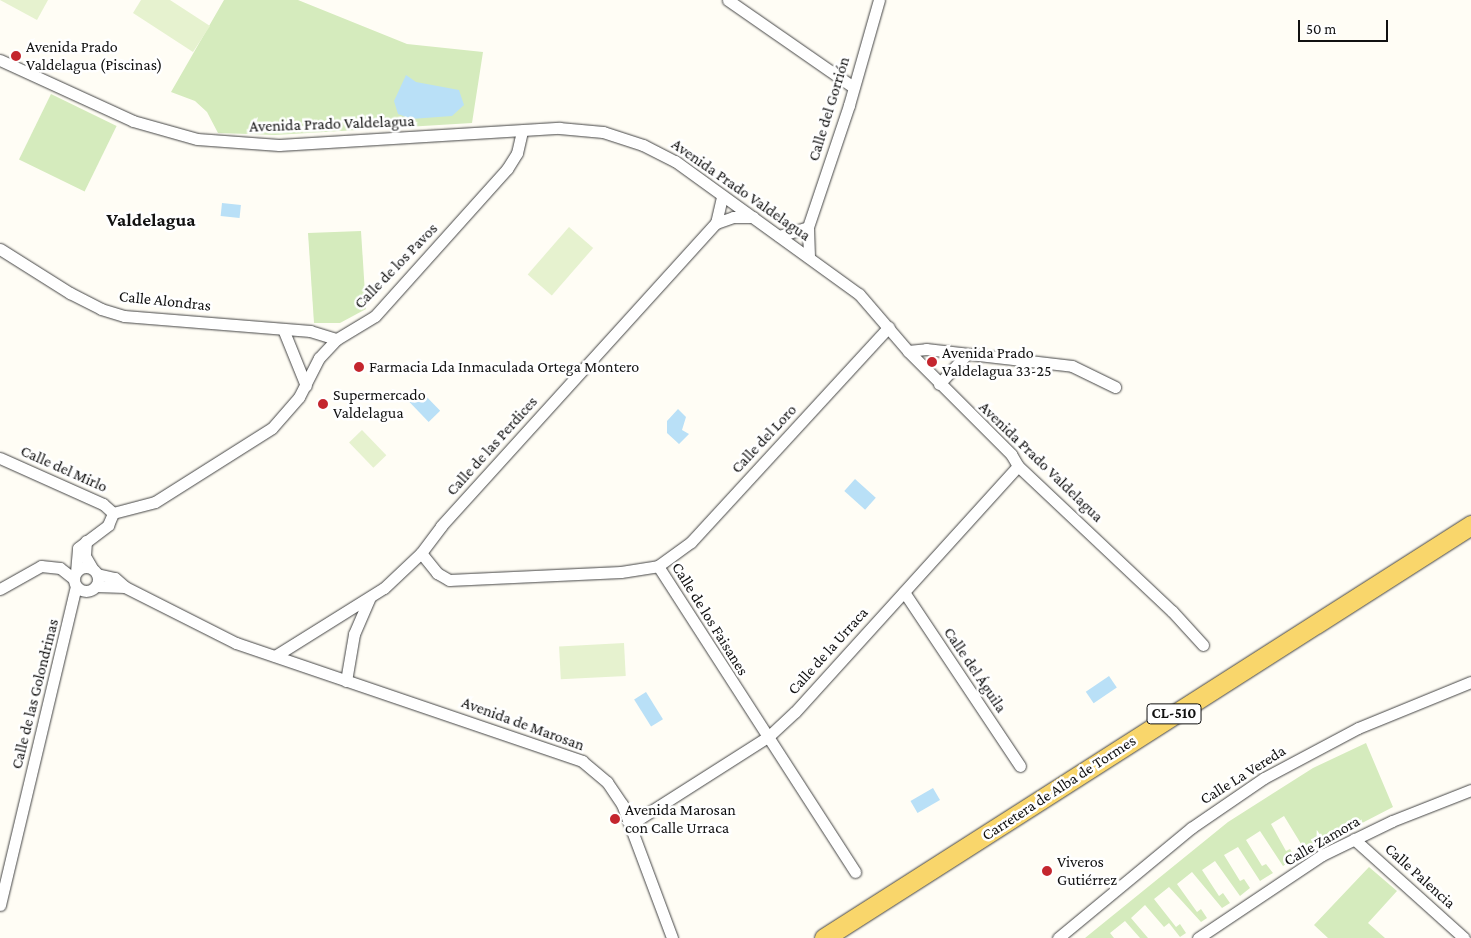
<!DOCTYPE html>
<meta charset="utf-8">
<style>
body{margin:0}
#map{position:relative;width:1471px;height:938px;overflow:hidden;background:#fffdf5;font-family:"Crimson Pro",serif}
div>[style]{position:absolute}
.green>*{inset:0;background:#d5ebbd;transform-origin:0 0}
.pitch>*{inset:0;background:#e6f2cf;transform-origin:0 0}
.water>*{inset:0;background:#b9e0f7;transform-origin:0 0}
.roads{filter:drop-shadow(0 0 1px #444) drop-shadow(0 0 1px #444)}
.street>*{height:11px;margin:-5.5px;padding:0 5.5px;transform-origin:5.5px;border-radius:5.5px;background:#fff}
.street>.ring{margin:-5.5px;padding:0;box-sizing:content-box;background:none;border:11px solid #fff;border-radius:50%}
.primary>*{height:19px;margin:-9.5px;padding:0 9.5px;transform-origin:9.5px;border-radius:9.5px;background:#f9d66b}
.dots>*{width:14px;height:14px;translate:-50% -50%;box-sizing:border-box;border:2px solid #fff;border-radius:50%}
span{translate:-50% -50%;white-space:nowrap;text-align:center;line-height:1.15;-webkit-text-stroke:5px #fff;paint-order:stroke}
.shield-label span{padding:1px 4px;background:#fff;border:1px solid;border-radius:4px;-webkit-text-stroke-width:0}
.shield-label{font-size:15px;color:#111;font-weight:700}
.poi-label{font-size:16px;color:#111}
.left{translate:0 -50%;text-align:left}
.street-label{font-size:16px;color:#111}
.quarter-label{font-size:19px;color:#111;font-weight:700}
.scale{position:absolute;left:1298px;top:20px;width:90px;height:22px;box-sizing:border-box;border:2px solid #111;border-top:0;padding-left:6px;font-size:15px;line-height:18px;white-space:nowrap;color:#111;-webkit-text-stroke:4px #fff;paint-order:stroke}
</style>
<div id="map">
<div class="green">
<i style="clip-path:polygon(224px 0,298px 0,407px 44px,483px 52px,472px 123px,275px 135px,218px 133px,207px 112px,195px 101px,171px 92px)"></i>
<i style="left:51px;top:94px;width:73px;height:73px;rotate:26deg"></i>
<i style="clip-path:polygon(361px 231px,366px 309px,340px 323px,314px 323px,308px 233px)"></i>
<i style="clip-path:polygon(1366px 743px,1393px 807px,1306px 852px,1284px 816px,1271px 824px,1286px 851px,1290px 849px,1296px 858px,1283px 866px,1260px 831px,1246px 840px,1262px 866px,1266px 864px,1273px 873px,1260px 881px,1238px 847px,1224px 855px,1240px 881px,1244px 879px,1250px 888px,1240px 896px,1215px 861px,1202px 870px,1219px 896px,1223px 893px,1230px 903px,1222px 908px,1192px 872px,1177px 884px,1197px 912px,1201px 909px,1207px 918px,1201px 922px,1169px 887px,1154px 899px,1176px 927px,1180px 924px,1186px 933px,1180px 937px,1169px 923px,1164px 927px,1145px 905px,1131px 918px,1148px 938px,1140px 938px,1125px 921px,1110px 933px,1114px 938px,1085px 938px,1228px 822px,1313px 768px)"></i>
<i style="clip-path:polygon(1369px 867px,1397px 891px,1368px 923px,1385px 938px,1328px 938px,1314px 925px)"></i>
</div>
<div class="pitch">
<i style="clip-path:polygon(0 0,48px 0,37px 20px)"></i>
<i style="clip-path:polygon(141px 0,170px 0,210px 26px,193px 52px,133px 13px)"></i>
<i style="left:569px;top:227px;width:32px;height:63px;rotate:41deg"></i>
<i style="left:362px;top:430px;width:35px;height:18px;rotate:46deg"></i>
<i style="left:624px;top:643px;width:33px;height:65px;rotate:87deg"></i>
</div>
<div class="water">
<i style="clip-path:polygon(406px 75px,416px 82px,459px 90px,464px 105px,452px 116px,411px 119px,398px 114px,394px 101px)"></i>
<i style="left:222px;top:203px;width:19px;height:13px;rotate:6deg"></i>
<i style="left:420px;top:390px;width:29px;height:16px;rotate:46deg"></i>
<i style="clip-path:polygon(678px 409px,686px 417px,682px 430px,689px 434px,679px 444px,667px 433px,667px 421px)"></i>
<i style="left:855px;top:479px;width:28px;height:16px;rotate:42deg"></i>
<i style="left:1109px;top:676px;width:14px;height:28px;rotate:56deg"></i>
<i style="left:646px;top:692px;width:32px;height:14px;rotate:58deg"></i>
<i style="left:933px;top:788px;width:14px;height:26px;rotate:60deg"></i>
</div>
<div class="roads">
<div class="street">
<i style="left:728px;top:0;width:152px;rotate:34.8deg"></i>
<i style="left:0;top:60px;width:146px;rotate:24.6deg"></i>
<i style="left:133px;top:121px;width:66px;rotate:15.7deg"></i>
<i style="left:197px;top:139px;width:82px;rotate:4.2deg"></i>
<i style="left:279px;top:145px;width:281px;rotate:-3.5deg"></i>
<i style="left:559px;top:128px;width:44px;rotate:5.2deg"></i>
<i style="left:603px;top:132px;width:42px;rotate:18deg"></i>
<i style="left:643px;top:145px;width:36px;rotate:27deg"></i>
<i style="left:675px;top:161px;width:227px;rotate:35.9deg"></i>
<i style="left:859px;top:294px;width:75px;rotate:49.3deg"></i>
<i style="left:908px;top:351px;width:146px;rotate:45deg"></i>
<i style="left:1011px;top:454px;width:14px;rotate:60deg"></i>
<i style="left:1018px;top:466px;width:212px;rotate:43.3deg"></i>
<i style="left:1172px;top:611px;width:46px;rotate:47.6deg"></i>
<i style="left:716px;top:223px;width:18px;rotate:-19deg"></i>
<i style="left:733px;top:217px;width:20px"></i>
<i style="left:779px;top:236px;width:30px;rotate:-17deg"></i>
<i style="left:0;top:249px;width:83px;rotate:32.2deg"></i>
<i style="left:70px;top:293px;width:35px;rotate:27deg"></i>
<i style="left:101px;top:309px;width:24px;rotate:17deg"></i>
<i style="left:124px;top:316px;width:187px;rotate:4.6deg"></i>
<i style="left:310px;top:331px;width:28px;rotate:17deg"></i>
<i style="left:809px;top:257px;width:30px;rotate:-92deg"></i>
<i style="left:808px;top:227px;width:129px;rotate:-71.4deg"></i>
<i style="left:849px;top:105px;width:109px;rotate:-74.1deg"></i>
<i style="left:283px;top:329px;width:61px;rotate:68deg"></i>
<i style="left:908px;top:351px;width:18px;rotate:-6deg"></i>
<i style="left:926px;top:349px;width:147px;rotate:6.6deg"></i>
<i style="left:1072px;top:366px;width:48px;rotate:26deg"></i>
<i style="left:939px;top:384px;width:41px;rotate:-47deg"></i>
<i style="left:0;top:458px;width:113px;rotate:24.1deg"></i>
<i style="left:103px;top:504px;width:13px;rotate:42deg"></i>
<i style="left:113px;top:513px;width:43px;rotate:-14.7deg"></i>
<i style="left:155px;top:502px;width:138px;rotate:-32.3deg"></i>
<i style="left:272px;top:428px;width:41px;rotate:-48.9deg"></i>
<i style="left:299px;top:397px;width:44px;rotate:-62.9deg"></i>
<i style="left:319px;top:358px;width:26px;rotate:-47deg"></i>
<i style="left:337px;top:339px;width:44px;rotate:-31.2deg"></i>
<i style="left:375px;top:316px;width:198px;rotate:-48.1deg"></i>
<i style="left:507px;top:169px;width:19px;rotate:-58deg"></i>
<i style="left:517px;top:153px;width:23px;rotate:-77deg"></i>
<i style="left:86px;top:541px;width:15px;rotate:94deg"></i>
<i style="left:85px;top:556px;width:14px;rotate:60deg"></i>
<i style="left:421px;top:553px;width:26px;rotate:51deg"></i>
<i style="left:437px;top:573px;width:14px;rotate:30deg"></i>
<i style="left:449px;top:580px;width:172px;rotate:-2.7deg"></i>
<i style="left:621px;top:572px;width:37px;rotate:-9deg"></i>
<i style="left:658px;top:566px;width:41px;rotate:-36deg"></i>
<i style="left:691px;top:542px;width:292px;rotate:-47.4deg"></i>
<i style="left:658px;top:566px;width:364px;rotate:57.2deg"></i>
<i class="ring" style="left:74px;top:567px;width:13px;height:13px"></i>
<i style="left:76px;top:572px;width:24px;rotate:-85deg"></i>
<i style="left:78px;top:548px;width:38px;rotate:-37deg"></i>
<i style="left:108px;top:525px;width:13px;rotate:-67deg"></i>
<i style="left:97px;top:574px;width:18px;rotate:13deg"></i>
<i style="left:115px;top:578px;width:13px;rotate:42deg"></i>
<i style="left:125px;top:587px;width:124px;rotate:26.8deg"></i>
<i style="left:236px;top:643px;width:366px;rotate:18.8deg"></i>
<i style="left:582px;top:761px;width:33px;rotate:40deg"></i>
<i style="left:607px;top:782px;width:27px;rotate:56deg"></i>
<i style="left:622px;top:804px;width:143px;rotate:69.5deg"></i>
<i style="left:96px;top:586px;width:29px;rotate:2deg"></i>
<i style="left:0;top:589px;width:47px;rotate:-29.3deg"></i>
<i style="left:41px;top:566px;width:19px;rotate:6deg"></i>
<i style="left:60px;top:568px;width:18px;rotate:38deg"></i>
<i style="left:904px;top:592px;width:209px;rotate:56.3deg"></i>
<i style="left:275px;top:656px;width:128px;rotate:-32deg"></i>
<i style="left:384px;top:588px;width:51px;rotate:-43.4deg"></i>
<i style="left:421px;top:553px;width:34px;rotate:-53deg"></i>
<i style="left:441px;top:526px;width:409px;rotate:-47.8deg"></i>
<i style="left:716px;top:223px;width:27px;rotate:-77deg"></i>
<i style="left:346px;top:681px;width:48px;rotate:-80.3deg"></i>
<i style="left:354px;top:634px;width:40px;rotate:-66.6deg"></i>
<i style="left:631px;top:824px;width:164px;rotate:-32.5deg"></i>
<i style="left:769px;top:736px;width:35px;rotate:-43deg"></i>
<i style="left:795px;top:712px;width:332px;rotate:-47.8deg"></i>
<i style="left:1354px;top:839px;width:148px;rotate:42deg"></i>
<i style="left:0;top:905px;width:327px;rotate:-76.6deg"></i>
<i style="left:1058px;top:938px;width:173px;rotate:-39.6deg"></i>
<i style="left:1191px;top:828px;width:88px;rotate:-34.4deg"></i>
<i style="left:1264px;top:778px;width:106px;rotate:-28deg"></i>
<i style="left:1358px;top:728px;width:122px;rotate:-22.2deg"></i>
<i style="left:1198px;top:938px;width:149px;rotate:-33.8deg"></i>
<i style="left:1322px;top:855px;width:78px;rotate:-25.9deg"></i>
<i style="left:1392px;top:821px;width:85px;rotate:-21.4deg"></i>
</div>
<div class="primary">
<i style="left:824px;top:938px;width:768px;rotate:-32.55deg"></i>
</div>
</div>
<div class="dots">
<i style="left:16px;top:56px;background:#c4262e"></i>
<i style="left:932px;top:362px;background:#c4262e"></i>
<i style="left:359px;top:367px;background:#c4262e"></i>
<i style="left:323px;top:404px;background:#c4262e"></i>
<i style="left:615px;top:819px;background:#c4262e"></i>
<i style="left:1047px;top:871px;background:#c4262e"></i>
</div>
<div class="shield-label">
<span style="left:1174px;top:714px">CL-510</span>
</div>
<div class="poi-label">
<span class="left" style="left:26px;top:56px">Avenida Prado<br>Valdelagua (Piscinas)</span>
<span class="left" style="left:942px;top:362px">Avenida Prado<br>Valdelagua 33-25</span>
<span class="left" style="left:369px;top:367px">Farmacia Lda Inmaculada Ortega Montero</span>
<span class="left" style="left:333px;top:404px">Supermercado<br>Valdelagua</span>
<span class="left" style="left:625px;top:819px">Avenida Marosan<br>con Calle Urraca</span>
<span class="left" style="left:1057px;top:871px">Viveros<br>Gutiérrez</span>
</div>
<div class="street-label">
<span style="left:829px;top:109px;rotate:-73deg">Calle del Gorrión</span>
<span style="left:332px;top:124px;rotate:-2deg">Avenida Prado Valdelagua</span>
<span style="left:741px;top:190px;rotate:35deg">Avenida Prado Valdelagua</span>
<span style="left:396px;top:266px;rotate:-46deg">Calle de los Pavos</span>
<span style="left:165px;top:301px;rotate:6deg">Calle Alondras</span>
<span style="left:764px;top:439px;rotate:-47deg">Calle del Loro</span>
<span style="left:492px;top:446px;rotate:-48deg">Calle de las Perdices</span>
<span style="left:1041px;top:462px;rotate:44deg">Avenida Prado Valdelagua</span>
<span style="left:64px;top:469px;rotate:24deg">Calle del Mirlo</span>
<span style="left:710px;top:619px;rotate:58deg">Calle de los Faisanes</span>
<span style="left:828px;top:651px;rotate:-48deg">Calle de la Urraca</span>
<span style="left:975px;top:670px;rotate:56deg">Calle del Águila</span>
<span style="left:35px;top:694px;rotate:-76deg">Calle de las Golondrinas</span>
<span style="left:523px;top:724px;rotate:20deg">Avenida de Marosan</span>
<span style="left:1243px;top:775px;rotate:-32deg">Calle La Vereda</span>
<span style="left:1059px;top:788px;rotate:-33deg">Carretera de Alba de Tormes</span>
<span style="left:1322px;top:841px;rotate:-30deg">Calle Zamora</span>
<span style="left:1420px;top:876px;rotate:42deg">Calle Palencia</span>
</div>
<div class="quarter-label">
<span style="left:151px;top:220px">Valdelagua</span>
</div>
<div class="scale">50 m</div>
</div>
